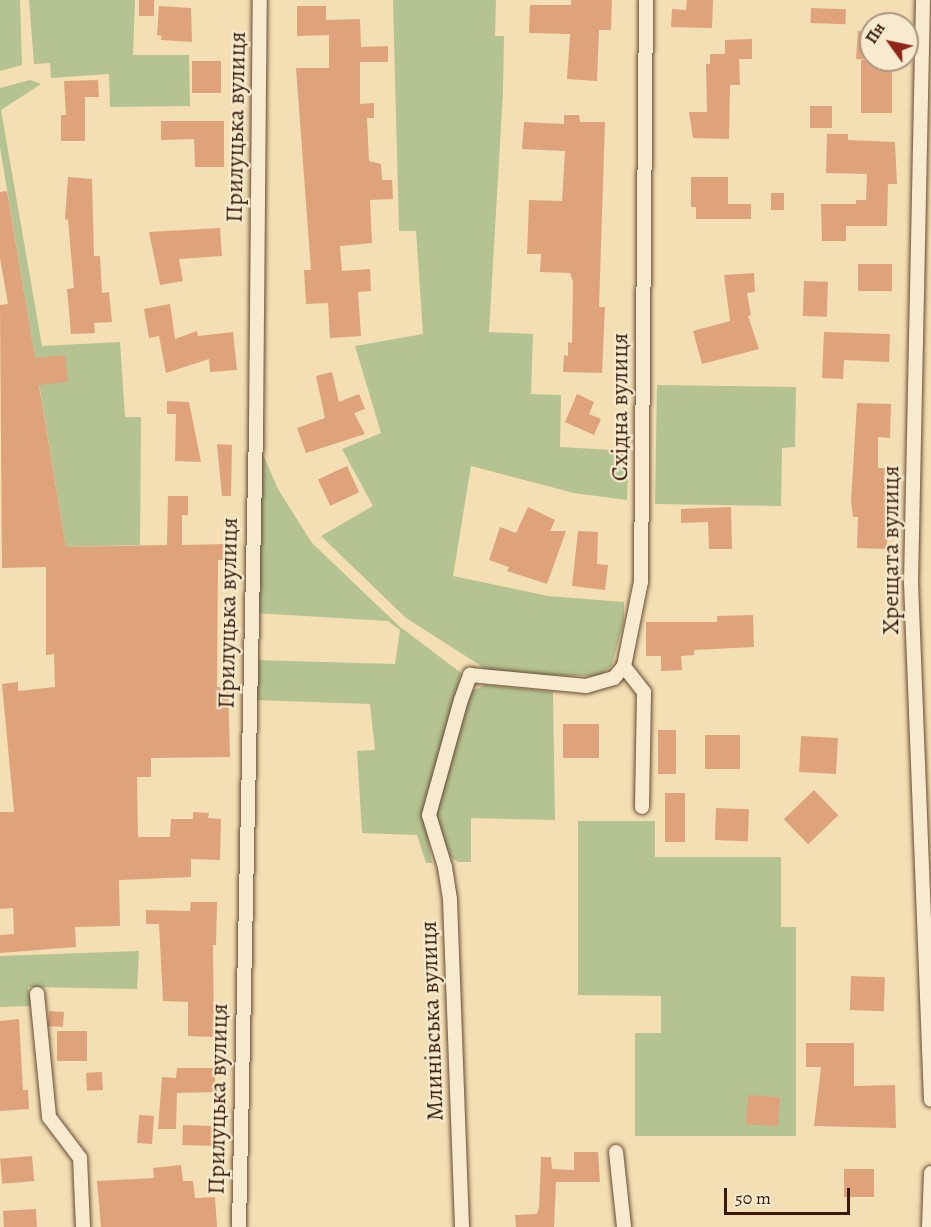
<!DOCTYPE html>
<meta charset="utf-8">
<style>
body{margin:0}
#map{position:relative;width:931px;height:1227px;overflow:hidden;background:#f3dfb3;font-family:Alegreya,serif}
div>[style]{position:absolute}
.green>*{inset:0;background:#b4c391}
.building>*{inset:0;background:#dea37b;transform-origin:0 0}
.roads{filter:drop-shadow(0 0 2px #684a34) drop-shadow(0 0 2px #684a34)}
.street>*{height:14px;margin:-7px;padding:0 7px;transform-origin:7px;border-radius:7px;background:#f7eace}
span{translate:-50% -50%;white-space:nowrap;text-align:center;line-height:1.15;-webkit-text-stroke:4.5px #f7eace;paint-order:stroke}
.street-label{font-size:24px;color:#3a190a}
.north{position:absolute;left:859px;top:12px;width:60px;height:60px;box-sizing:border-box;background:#f7eace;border:2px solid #ab9680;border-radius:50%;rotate:303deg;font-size:16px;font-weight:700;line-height:24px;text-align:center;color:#3a190a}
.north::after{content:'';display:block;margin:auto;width:21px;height:27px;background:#8f2418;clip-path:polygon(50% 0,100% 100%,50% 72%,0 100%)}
.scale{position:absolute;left:724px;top:1188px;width:126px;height:27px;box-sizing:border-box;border:3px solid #3a190a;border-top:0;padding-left:8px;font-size:18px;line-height:21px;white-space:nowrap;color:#3a190a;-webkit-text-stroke:4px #f7eace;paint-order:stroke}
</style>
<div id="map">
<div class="green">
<i style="clip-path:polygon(0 0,20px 0,22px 65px,0 71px)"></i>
<i style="clip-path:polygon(29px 0,135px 0,133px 55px,189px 55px,190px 106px,110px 107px,109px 74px,51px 78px,50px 63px,34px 64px)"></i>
<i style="clip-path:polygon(393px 0,496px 0,495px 36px,504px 36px,503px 92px,489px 332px,533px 334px,531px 394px,561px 395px,560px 447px,629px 451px,627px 500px,574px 493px,471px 466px,453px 576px,548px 596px,624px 602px,624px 621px,612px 665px,600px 676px,529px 675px,486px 669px,406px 618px,321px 536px,373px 506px,342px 449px,381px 433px,355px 346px,423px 334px,416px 231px,399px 231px)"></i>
<i style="clip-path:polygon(30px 80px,41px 84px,1px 110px,42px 346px,120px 342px,125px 417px,141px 417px,140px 545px,66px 547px,0 147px,0 88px)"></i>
<i style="clip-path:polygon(657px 385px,796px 387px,795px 447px,782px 448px,781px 506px,655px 504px)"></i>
<i style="clip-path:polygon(262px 452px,278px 489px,312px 543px,399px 626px,461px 673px,424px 815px,432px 863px,426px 863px,417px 835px,362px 833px,357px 751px,375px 750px,370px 704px,254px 700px,254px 660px,395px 664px,400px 630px,388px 621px,255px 613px)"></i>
<i style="clip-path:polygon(486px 685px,553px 692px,555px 820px,471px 818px,471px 862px,458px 862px,448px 855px,434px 816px,466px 700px,473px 690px)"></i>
<i style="clip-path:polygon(578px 821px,655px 821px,655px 857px,781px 857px,781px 927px,796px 927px,796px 1136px,635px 1136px,635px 1033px,661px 1033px,661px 996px,578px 995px)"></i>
<i style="clip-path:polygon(139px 951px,137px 989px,28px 987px,31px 1006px,0 1007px,0 956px)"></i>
</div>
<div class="building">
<i style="left:139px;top:0;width:15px;height:16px"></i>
<i style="clip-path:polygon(571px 0,612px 0,611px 30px,599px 30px,597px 81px,567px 79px,570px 34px,529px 33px,530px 5px,571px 5px)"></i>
<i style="clip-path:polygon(687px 0,713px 0,712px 28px,671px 27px,672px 9px,686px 10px)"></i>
<i style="clip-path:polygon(159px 6px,191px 8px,192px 42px,161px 40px,162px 36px,157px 35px)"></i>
<i style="clip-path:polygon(297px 6px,326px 6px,326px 20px,360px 19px,361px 47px,388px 46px,388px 62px,360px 62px,360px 104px,374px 103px,374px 118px,367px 118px,369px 161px,381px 164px,382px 180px,392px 180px,393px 199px,370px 200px,372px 243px,340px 246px,342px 271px,370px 269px,371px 291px,358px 292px,361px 336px,330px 338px,328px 303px,306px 304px,304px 270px,311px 270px,296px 68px,329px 68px,329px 35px,297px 36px)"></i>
<i style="left:811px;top:8px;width:35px;height:15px;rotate:2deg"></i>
<i style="left:858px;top:31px;width:13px;height:28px;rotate:4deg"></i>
<i style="clip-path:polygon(752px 39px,752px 59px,739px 59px,740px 85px,730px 85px,729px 139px,693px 138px,689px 112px,707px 112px,706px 64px,710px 64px,710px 54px,725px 54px,725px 40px)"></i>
<i style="left:861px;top:60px;width:31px;height:53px"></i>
<i style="left:192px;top:61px;width:29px;height:32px"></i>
<i style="clip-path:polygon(98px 80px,99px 97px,85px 97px,85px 141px,61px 141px,61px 115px,66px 115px,64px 81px)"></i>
<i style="left:810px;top:106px;width:22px;height:22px"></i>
<i style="clip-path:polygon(564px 115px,579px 115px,580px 122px,605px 122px,599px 307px,605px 307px,602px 373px,563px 372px,564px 355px,568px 356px,568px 342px,572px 343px,573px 282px,570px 273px,540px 272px,541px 254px,527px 254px,529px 200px,562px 201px,565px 151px,522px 149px,524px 122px,564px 124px)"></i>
<i style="clip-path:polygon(161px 121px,224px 121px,224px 167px,195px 167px,194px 139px,161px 140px)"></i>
<i style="clip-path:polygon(827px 134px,848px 134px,848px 140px,895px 142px,897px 184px,888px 184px,887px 226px,846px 226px,846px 241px,822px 241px,821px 204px,856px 204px,856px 200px,866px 200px,867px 174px,826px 173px)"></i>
<i style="clip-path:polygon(68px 177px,92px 179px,94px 256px,100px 256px,102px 293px,109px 292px,112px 322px,94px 323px,95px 333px,71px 334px,67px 289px,74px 288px,68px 220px,65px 219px)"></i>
<i style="clip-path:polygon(691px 177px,728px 177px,728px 204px,751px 204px,751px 219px,696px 219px,696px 207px,691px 207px)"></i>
<i style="clip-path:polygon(7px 191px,35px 358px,65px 355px,68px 382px,39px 385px,66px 547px,167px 545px,168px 496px,188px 496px,188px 515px,182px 515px,182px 545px,227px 544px,227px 560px,218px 560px,217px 687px,228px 687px,230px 757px,151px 758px,151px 777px,137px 777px,138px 837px,170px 837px,171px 819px,193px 819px,193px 812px,209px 813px,208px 818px,221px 819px,220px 860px,191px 859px,191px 877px,119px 880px,120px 926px,75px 927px,76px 947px,0 953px,0 935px,14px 934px,13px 908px,0 909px,0 812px,14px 812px,2px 684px,18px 682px,18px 691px,55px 687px,54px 654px,46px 655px,46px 567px,2px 568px,0 305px,8px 304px,0 258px,0 192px)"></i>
<i style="left:771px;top:193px;width:13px;height:17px"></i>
<i style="clip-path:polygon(220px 228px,222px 256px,179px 259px,183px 281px,160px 285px,149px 232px)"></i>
<i style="left:858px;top:264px;width:34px;height:27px"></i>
<i style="clip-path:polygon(754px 273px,755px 292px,747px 293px,751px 315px,748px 316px,759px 349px,702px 364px,693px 331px,730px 321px,724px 275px)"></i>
<i style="left:804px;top:281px;width:24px;height:35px;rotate:2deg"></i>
<i style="clip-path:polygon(170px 304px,175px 339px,197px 331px,198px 336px,233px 332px,237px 370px,210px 372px,209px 359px,166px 373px,159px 336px,149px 338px,144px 309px)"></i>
<i style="clip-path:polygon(824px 332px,890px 334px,889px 362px,844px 360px,843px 379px,822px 378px)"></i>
<i style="clip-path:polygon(332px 372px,339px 402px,359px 394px,365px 409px,354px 413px,365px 434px,306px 453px,297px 428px,325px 418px,316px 376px)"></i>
<i style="clip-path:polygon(577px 394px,594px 402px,589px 414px,601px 419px,594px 435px,565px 422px)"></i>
<i style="clip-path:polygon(167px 401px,189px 402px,201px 462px,175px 461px,176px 414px,167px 414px)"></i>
<i style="clip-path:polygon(857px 403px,891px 404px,890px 438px,878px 437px,878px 468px,885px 468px,884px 483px,888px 484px,887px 549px,857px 548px,858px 517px,853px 517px,851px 501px)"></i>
<i style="clip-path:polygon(217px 444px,232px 445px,231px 496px,222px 496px)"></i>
<i style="left:347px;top:466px;width:29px;height:32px;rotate:65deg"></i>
<i style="clip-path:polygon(528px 507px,555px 520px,550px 531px,566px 531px,547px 584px,507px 571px,509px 567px,489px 560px,500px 527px,516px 533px)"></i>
<i style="clip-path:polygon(731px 507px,732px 549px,709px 549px,708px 522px,681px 523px,681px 509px)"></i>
<i style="clip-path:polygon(578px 531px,598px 532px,597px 564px,608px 565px,605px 590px,572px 586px)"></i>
<i style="clip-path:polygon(753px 615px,754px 647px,694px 650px,694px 655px,681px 656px,682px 670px,661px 671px,661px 656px,646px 656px,646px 622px,717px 622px,717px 616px)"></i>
<i style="left:563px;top:724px;width:36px;height:34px"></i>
<i style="left:658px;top:730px;width:18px;height:44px"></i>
<i style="left:705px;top:735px;width:35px;height:34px"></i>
<i style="left:801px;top:736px;width:37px;height:36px;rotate:3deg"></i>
<i style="left:814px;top:790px;width:35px;height:42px;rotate:46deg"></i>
<i style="left:665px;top:793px;width:20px;height:49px"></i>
<i style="left:716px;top:808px;width:33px;height:32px;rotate:2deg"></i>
<i style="clip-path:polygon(191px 902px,217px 902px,216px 945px,213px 945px,214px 1037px,188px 1036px,188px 1002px,163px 1001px,159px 924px,146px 924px,146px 910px,190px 911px)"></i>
<i style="left:851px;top:976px;width:34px;height:34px;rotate:2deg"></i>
<i style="left:49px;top:1011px;width:15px;height:15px;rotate:4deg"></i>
<i style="clip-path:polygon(19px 1019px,23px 1090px,28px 1090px,29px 1109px,0 1111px,0 1021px)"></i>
<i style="left:87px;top:1031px;width:30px;height:30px;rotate:90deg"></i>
<i style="clip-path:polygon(806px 1043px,854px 1043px,854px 1086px,895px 1085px,896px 1128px,814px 1126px,821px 1067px,806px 1067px)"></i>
<i style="clip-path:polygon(177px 1068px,215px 1068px,215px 1092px,177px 1093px,176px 1129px,158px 1129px,162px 1077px,176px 1078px)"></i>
<i style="left:102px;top:1072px;width:18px;height:16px;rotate:87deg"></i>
<i style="left:748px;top:1095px;width:32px;height:29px;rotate:4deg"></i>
<i style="left:139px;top:1115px;width:15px;height:28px;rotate:4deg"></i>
<i style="left:183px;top:1125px;width:31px;height:20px;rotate:2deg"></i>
<i style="clip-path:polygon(574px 1152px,598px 1152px,600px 1182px,556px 1182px,554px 1227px,516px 1227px,515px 1215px,537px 1214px,539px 1207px,541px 1157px,551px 1157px,552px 1169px,574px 1170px)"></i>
<i style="left:32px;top:1156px;width:25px;height:32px;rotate:85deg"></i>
<i style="clip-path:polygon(181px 1165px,183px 1181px,193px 1181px,195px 1198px,215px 1197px,217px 1227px,101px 1227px,97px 1181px,154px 1178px,153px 1168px)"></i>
<i style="left:844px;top:1169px;width:30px;height:28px"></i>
<i style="left:36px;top:1209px;width:18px;height:33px;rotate:87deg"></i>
</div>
<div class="roads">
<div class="street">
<i style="left:923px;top:0;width:582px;rotate:91.18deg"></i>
<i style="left:911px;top:582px;width:518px;rotate:87.79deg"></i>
<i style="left:642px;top:807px;width:115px;rotate:-89deg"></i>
<i style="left:644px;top:692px;width:33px;rotate:-128deg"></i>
<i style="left:624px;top:666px;width:86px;rotate:-78.6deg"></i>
<i style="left:641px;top:582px;width:582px;rotate:-89.51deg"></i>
<i style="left:37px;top:994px;width:124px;rotate:84.4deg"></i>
<i style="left:49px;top:1117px;width:51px;rotate:52.9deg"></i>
<i style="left:80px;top:1158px;width:69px;rotate:87.5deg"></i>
<i style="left:616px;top:1152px;width:75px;rotate:83.9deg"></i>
<i style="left:239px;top:1227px;width:799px;rotate:-88.78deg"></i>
<i style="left:256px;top:428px;width:428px;rotate:-89.5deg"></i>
<i style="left:462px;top:1227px;width:328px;rotate:-92.1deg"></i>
<i style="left:450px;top:899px;width:32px;rotate:-99deg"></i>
<i style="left:445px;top:867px;width:54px;rotate:-107.1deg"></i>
<i style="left:429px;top:815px;width:119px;rotate:-74.5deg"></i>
<i style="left:461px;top:700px;width:27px;rotate:-70deg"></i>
<i style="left:470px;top:675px;width:117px;rotate:5.4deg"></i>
<i style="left:586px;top:686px;width:29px;rotate:-16deg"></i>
<i style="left:614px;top:678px;width:16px;rotate:-50deg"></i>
<i style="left:929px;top:1227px;width:54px;rotate:-87.9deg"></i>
</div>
</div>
<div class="street-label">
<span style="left:236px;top:127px;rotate:-89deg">Прилуцька вулиця</span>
<span style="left:620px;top:407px;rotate:-90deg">Східна вулиця</span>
<span style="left:891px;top:550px;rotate:-90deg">Хрещата вулиця</span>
<span style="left:228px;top:613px;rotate:-89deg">Прилуцька вулиця</span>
<span style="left:432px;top:1021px;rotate:-92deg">Млинівська вулиця</span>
<span style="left:218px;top:1099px;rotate:-89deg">Прилуцька вулиця</span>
</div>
<div class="north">Пн</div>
<div class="scale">50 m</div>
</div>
